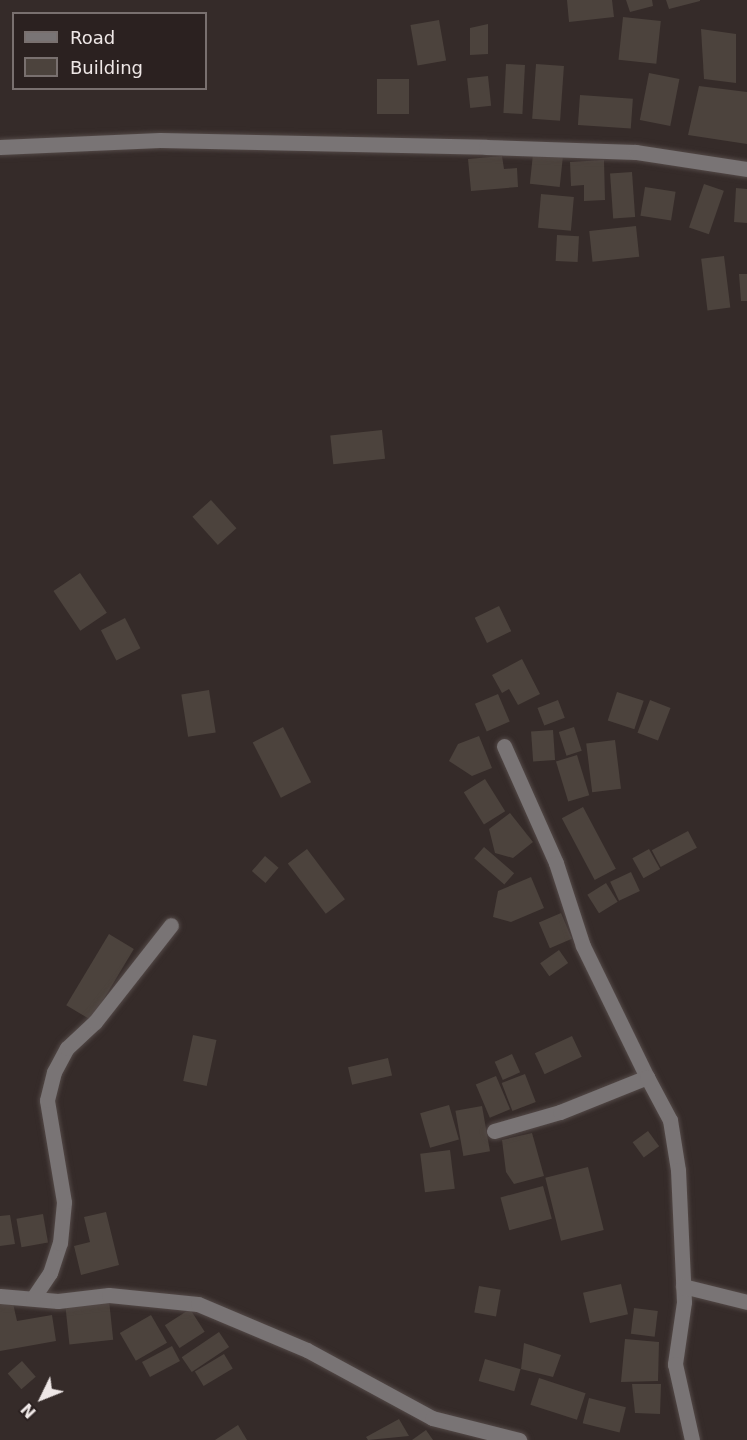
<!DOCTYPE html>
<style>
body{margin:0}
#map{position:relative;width:747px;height:1440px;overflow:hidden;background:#352b29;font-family:"DejaVu Sans",sans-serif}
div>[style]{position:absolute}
.building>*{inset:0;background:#4c433d;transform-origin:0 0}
.roads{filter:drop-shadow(0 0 2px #534947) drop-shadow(0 0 2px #534947)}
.minor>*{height:15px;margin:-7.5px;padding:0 7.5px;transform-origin:7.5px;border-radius:7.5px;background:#797475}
span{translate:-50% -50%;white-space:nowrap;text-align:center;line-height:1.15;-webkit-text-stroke:4.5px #2b2120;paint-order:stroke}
.legend{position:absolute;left:12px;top:12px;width:195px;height:78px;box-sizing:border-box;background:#2b2120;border:2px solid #79706f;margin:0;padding:8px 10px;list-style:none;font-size:18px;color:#eee7e6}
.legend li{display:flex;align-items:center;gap:12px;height:30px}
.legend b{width:30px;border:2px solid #79706f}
.north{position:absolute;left:12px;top:1368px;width:60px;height:60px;-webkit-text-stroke:4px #2b2120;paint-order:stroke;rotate:227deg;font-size:16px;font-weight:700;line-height:24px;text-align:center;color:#eee7e6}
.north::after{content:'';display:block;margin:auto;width:21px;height:27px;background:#eee7e6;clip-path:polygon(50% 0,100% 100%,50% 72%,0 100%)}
</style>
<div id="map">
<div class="building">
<i style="clip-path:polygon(567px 0,612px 0,614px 17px,569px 22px)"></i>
<i style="clip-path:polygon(626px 0,652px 0,653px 6px,630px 12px)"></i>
<i style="clip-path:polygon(666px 0,700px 0,700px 1px,669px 9px)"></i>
<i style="left:623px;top:17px;width:38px;height:43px;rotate:6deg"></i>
<i style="left:439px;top:20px;width:41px;height:29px;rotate:80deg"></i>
<i style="clip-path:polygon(488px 24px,488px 54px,470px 55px,470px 28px)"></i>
<i style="clip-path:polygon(701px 29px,736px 34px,736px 83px,704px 79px)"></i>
<i style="left:506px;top:64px;width:19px;height:49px;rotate:3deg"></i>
<i style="left:536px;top:64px;width:28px;height:55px;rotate:4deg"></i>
<i style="left:649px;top:73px;width:31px;height:48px;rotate:11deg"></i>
<i style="left:488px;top:76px;width:30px;height:21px;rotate:84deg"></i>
<i style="left:377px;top:79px;width:32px;height:35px"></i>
<i style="clip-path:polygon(699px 86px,747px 92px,747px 144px,688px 135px)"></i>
<i style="left:580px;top:95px;width:53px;height:30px;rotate:4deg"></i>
<i style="left:533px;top:154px;width:30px;height:30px;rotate:6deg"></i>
<i style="clip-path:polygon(502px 156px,504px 169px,517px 168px,518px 187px,471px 191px,468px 159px)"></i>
<i style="clip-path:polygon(604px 160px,605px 200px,584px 201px,584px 185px,571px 186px,570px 162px)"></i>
<i style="left:632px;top:172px;width:45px;height:22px;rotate:86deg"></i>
<i style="left:704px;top:184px;width:21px;height:46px;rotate:19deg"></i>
<i style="left:645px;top:187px;width:31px;height:29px;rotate:9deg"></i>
<i style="clip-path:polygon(736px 188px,747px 189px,747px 223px,734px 222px)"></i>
<i style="left:541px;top:194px;width:33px;height:34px;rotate:5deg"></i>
<i style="left:636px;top:226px;width:31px;height:47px;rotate:84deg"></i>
<i style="left:557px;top:235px;width:22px;height:26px;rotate:3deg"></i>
<i style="left:724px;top:256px;width:52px;height:23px;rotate:83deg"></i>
<i style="clip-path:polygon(739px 274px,747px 274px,747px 301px,741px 301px)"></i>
<i style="left:382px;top:430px;width:29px;height:52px;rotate:84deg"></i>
<i style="left:211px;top:500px;width:38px;height:25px;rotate:48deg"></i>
<i style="left:80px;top:573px;width:48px;height:32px;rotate:56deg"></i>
<i style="left:499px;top:606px;width:28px;height:27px;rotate:64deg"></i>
<i style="left:125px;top:618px;width:34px;height:27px;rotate:63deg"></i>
<i style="clip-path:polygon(522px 659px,540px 694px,518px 705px,509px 689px,502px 693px,492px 675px)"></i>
<i style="left:209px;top:690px;width:43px;height:28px;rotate:81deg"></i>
<i style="left:617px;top:692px;width:28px;height:30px;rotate:18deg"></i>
<i style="left:498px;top:694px;width:30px;height:25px;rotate:67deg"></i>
<i style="left:558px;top:700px;width:19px;height:22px;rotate:69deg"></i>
<i style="left:650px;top:700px;width:22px;height:35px;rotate:21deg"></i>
<i style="left:283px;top:727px;width:62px;height:34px;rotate:63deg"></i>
<i style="left:574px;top:727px;width:25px;height:16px;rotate:72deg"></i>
<i style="left:553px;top:730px;width:30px;height:22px;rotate:86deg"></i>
<i style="clip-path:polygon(479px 736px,492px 768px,472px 776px,449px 761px,458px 744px)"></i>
<i style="left:615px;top:740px;width:49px;height:29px;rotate:83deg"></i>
<i style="left:577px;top:755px;width:42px;height:22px;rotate:73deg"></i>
<i style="left:485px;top:779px;width:38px;height:25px;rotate:58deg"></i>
<i style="left:583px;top:807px;width:70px;height:24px;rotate:62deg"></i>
<i style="clip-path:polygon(510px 813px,533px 842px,513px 858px,495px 853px,489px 829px)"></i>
<i style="left:688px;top:831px;width:19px;height:41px;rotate:62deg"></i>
<i style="left:484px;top:847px;width:40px;height:15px;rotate:41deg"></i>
<i style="left:307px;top:849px;width:63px;height:24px;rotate:53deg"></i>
<i style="left:649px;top:849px;width:23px;height:19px;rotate:61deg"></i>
<i style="left:265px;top:856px;width:18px;height:20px;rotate:41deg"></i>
<i style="left:631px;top:872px;width:21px;height:23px;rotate:65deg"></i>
<i style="clip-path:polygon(531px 877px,544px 908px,511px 922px,493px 917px,498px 891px)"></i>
<i style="left:606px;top:883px;width:22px;height:22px;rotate:58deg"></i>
<i style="left:561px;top:913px;width:28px;height:24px;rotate:67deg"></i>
<i style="left:109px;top:934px;width:29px;height:83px;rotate:31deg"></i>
<i style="left:559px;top:950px;width:16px;height:23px;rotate:55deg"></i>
<i style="left:193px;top:1035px;width:24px;height:47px;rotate:12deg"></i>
<i style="left:572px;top:1036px;width:23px;height:41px;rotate:65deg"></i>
<i style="left:512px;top:1054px;width:20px;height:19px;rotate:66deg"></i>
<i style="left:388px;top:1058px;width:18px;height:41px;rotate:77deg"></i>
<i style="left:525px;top:1074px;width:30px;height:25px;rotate:69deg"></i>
<i style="left:496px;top:1076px;width:36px;height:22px;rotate:67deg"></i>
<i style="left:449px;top:1105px;width:36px;height:30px;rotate:74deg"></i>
<i style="left:482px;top:1106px;width:46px;height:27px;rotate:80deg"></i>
<i style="left:648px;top:1131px;width:19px;height:19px;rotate:54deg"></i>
<i style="clip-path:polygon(532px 1133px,544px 1176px,514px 1184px,506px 1172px,502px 1140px)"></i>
<i style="left:450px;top:1150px;width:39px;height:30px;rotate:83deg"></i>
<i style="left:588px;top:1167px;width:65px;height:44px;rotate:76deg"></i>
<i style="left:543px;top:1186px;width:34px;height:44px;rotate:75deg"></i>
<i style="clip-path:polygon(106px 1212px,119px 1265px,81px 1275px,74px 1246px,90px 1242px,84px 1217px)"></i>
<i style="left:43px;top:1214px;width:29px;height:27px;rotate:80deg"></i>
<i style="clip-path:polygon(10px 1215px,15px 1244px,0 1246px,0 1216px)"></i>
<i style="left:621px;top:1284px;width:31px;height:39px;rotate:77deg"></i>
<i style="left:479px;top:1286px;width:22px;height:27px;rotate:10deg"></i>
<i style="clip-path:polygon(12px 1299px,17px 1321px,52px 1315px,56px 1341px,0 1351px,0 1301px)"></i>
<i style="left:109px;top:1300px;width:40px;height:44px;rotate:84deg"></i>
<i style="left:634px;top:1308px;width:24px;height:26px;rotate:7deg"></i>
<i style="left:190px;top:1309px;width:27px;height:30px;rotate:57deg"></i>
<i style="left:151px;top:1315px;width:32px;height:36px;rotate:60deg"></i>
<i style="left:219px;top:1332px;width:18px;height:45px;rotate:56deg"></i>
<i style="clip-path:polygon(625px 1339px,659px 1342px,658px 1381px,621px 1382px)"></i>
<i style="clip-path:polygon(524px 1343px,561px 1355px,553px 1377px,521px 1369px)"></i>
<i style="left:172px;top:1346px;width:17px;height:34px;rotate:62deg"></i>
<i style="left:224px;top:1354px;width:17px;height:34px;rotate:59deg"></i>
<i style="left:485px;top:1359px;width:37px;height:23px;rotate:16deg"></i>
<i style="left:22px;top:1361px;width:21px;height:19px;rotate:49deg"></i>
<i style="left:539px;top:1378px;width:49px;height:28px;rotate:18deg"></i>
<i style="clip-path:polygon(632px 1384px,661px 1384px,660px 1414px,635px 1413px)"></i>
<i style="left:589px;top:1398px;width:38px;height:26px;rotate:14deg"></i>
<i style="clip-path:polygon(399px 1419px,409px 1436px,368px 1440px,366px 1437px)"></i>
<i style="clip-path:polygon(238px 1425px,247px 1440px,215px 1440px)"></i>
<i style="clip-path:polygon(426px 1430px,433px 1440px,412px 1440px)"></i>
</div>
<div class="roads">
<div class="minor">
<i style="left:0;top:147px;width:160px;rotate:-2.5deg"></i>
<i style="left:160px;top:140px;width:326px;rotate:1.2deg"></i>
<i style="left:486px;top:147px;width:150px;rotate:1.9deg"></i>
<i style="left:636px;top:152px;width:112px;rotate:8.7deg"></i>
<i style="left:504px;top:746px;width:128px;rotate:66deg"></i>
<i style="left:556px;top:863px;width:87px;rotate:72deg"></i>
<i style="left:583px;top:946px;width:146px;rotate:64deg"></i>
<i style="left:494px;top:1131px;width:69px;rotate:-16.1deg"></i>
<i style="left:560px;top:1112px;width:94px;rotate:-21.9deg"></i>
<i style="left:647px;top:1077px;width:49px;rotate:61.9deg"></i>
<i style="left:670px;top:1120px;width:51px;rotate:80.9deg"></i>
<i style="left:678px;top:1170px;width:132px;rotate:87.4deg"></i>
<i style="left:684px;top:1302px;width:63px;rotate:98.3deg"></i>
<i style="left:675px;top:1364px;width:78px;rotate:77.4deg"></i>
<i style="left:683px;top:1286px;width:66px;rotate:14deg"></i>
<i style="left:0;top:1296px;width:58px;rotate:4.9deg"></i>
<i style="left:58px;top:1301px;width:51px;rotate:-6.7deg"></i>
<i style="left:109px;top:1295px;width:89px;rotate:5.8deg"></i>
<i style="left:198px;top:1304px;width:118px;rotate:22.9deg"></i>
<i style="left:307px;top:1350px;width:142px;rotate:28.5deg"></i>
<i style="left:432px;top:1418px;width:90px;rotate:14.2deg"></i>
<i style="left:33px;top:1298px;width:30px;rotate:-56deg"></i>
<i style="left:50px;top:1273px;width:32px;rotate:-72deg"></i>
<i style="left:60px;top:1243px;width:41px;rotate:-84.4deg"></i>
<i style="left:64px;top:1202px;width:103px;rotate:-99.5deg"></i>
<i style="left:47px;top:1100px;width:29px;rotate:-76deg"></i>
<i style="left:54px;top:1072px;width:27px;rotate:-62deg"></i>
<i style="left:67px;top:1048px;width:38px;rotate:-43deg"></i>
<i style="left:95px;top:1022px;width:123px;rotate:-51.9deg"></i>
</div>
</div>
<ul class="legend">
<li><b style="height:8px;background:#797475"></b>Road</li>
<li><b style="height:16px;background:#4c433d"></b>Building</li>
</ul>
<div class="north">N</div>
</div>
